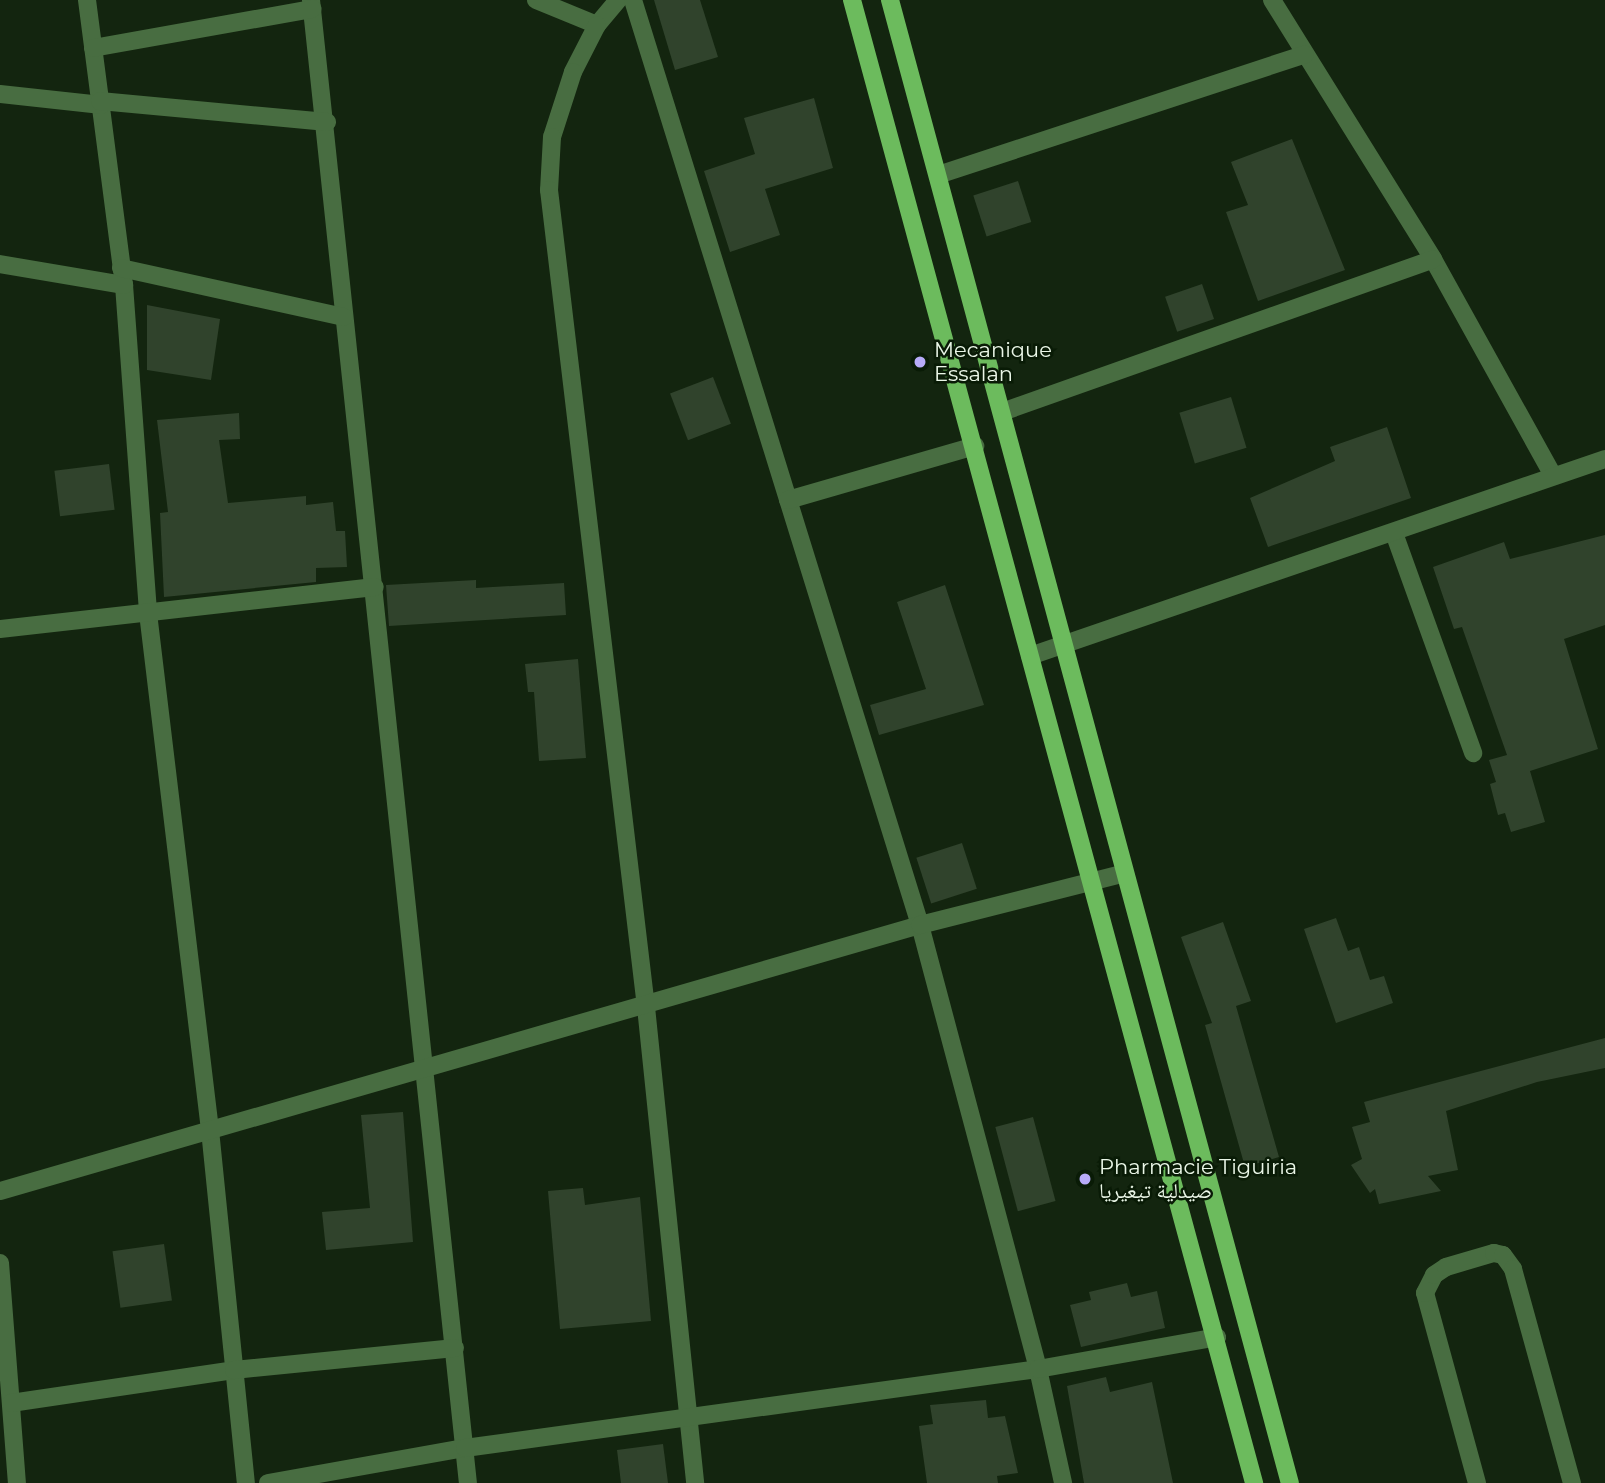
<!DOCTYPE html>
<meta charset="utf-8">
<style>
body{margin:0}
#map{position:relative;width:1605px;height:1483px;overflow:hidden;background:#13250f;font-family:Montserrat,"Noto Naskh Arabic",sans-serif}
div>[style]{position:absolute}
.building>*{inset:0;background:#30432c;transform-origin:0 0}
.minor>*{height:18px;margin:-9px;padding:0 9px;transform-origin:9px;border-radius:9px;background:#486d41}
.primary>*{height:18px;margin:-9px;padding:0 9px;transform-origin:9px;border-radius:9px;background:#6cbb5d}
.dots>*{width:19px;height:19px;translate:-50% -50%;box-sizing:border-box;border:4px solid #091b06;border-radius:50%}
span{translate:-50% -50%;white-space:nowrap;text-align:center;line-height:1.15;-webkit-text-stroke:5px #091b06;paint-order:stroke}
.poi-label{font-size:21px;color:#eaf6e7}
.left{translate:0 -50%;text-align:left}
</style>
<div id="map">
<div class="building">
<i style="clip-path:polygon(654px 0,700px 0,718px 57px,675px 70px)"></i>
<i style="clip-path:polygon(814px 98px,833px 168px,765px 189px,780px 235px,730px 252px,704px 171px,755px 154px,744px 118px)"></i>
<i style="clip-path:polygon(1292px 139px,1345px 270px,1258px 301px,1226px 212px,1248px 205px,1231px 162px)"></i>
<i style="left:1018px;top:181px;width:43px;height:47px;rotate:72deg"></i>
<i style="left:1202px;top:284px;width:37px;height:39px;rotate:71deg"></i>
<i style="clip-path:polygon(147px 305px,220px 319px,211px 380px,147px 370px)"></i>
<i style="left:713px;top:377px;width:50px;height:46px;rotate:69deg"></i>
<i style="left:1231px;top:397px;width:53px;height:54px;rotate:73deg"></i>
<i style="clip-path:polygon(239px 413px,240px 439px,219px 440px,228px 503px,306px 496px,306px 505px,333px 502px,336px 531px,345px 531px,347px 567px,316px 568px,316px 582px,164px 597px,160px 513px,168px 512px,157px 420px)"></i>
<i style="clip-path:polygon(1387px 427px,1411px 498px,1268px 547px,1250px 498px,1335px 461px,1330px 447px)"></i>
<i style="left:109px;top:464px;width:46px;height:55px;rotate:83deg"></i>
<i style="clip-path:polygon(1605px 535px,1605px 625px,1564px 639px,1598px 749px,1530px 771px,1545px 822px,1511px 832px,1505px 813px,1498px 815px,1490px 784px,1496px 782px,1489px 760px,1507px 755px,1462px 627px,1454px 629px,1433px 567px,1504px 542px,1510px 559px)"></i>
<i style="clip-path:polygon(476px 580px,476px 588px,564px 583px,566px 615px,389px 626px,386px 585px)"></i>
<i style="clip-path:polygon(945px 585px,984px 705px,879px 735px,870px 705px,926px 689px,897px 602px)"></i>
<i style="clip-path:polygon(578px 659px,586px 758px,539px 761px,534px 692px,528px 692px,525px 664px)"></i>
<i style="left:962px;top:843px;width:48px;height:48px;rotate:72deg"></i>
<i style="clip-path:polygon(1336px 918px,1348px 951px,1359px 947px,1370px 980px,1384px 976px,1393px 1003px,1336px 1023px,1304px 929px)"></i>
<i style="clip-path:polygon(1223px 922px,1251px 1001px,1236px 1006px,1279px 1157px,1245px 1167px,1205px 1025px,1212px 1023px,1181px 937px)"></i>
<i style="clip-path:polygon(1605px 1038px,1605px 1068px,1537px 1082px,1446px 1111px,1458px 1170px,1428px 1176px,1441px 1191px,1379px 1204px,1375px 1189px,1370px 1193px,1351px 1165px,1362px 1159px,1352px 1127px,1370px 1122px,1364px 1102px)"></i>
<i style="clip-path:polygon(403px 1112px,413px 1242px,326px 1250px,322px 1212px,370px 1208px,361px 1115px)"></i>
<i style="left:1033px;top:1117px;width:87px;height:39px;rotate:75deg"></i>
<i style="clip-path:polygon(583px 1188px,585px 1205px,640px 1197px,651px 1321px,560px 1329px,548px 1191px)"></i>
<i style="left:164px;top:1244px;width:57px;height:52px;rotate:82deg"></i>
<i style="clip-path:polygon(1127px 1283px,1131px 1297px,1157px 1291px,1165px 1328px,1081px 1347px,1070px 1305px,1091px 1300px,1089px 1292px)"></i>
<i style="clip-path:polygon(1106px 1377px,1110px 1392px,1152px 1382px,1173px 1483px,1084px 1483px,1067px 1386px)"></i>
<i style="clip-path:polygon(986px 1400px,988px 1418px,1005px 1416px,1018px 1473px,997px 1476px,998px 1483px,927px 1483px,919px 1426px,933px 1424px,930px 1405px)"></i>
<i style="clip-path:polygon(663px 1444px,668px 1483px,621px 1483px,617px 1450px)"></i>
</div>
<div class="minor">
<i style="left:87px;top:0;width:287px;rotate:82.6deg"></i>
<i style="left:124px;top:285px;width:329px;rotate:85.8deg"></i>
<i style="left:148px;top:613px;width:521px;rotate:83.16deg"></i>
<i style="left:210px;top:1130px;width:355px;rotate:84.2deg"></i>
<i style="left:311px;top:0;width:1491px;rotate:83.96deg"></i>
<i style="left:536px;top:0;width:66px;rotate:22.3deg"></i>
<i style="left:618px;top:0;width:33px;rotate:130deg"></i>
<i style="left:597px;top:25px;width:53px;rotate:117.1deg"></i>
<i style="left:573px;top:72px;width:68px;rotate:107.9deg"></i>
<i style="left:552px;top:137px;width:53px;rotate:93.2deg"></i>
<i style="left:549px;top:190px;width:823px;rotate:83.23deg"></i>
<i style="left:646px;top:1007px;width:479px;rotate:84.1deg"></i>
<i style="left:633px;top:0;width:969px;rotate:72.76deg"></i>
<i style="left:920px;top:925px;width:459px;rotate:75.1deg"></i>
<i style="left:1038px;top:1369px;width:117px;rotate:77.6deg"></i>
<i style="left:1272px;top:0;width:305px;rotate:58.1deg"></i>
<i style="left:1433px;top:259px;width:246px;rotate:61deg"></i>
<i style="left:93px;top:48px;width:223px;rotate:-10.1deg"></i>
<i style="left:0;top:94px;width:102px;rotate:6.2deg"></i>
<i style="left:100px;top:101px;width:228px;rotate:5.3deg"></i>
<i style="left:938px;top:175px;width:386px;rotate:-18.2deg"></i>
<i style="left:0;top:264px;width:126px;rotate:9.6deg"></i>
<i style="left:121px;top:268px;width:228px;rotate:12.4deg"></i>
<i style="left:1002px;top:412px;width:457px;rotate:-19.5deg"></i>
<i style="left:788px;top:500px;width:195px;rotate:-16.1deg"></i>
<i style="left:1394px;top:533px;width:234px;rotate:70.2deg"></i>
<i style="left:0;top:629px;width:377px;rotate:-6.4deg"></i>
<i style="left:1030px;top:656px;width:608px;rotate:-18.91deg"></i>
<i style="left:0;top:1191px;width:958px;rotate:-16.13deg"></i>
<i style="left:920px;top:925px;width:211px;rotate:-14.2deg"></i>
<i style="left:0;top:1263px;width:221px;rotate:85.6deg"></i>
<i style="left:11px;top:1403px;width:225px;rotate:-8.4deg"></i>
<i style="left:234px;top:1370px;width:222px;rotate:-5.7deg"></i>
<i style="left:268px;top:1483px;width:200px;rotate:-10.1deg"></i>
<i style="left:465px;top:1448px;width:578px;rotate:-7.85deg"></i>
<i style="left:1038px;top:1369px;width:182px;rotate:-10.1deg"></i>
<i style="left:1477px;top:1483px;width:197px;rotate:-105.3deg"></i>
<i style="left:1425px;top:1293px;width:20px;rotate:-63deg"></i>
<i style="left:1434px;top:1275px;width:14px;rotate:-34deg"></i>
<i style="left:1446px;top:1267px;width:50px;rotate:-16.3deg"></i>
<i style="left:1494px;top:1253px;width:9px;rotate:13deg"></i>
<i style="left:1503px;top:1255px;width:17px;rotate:54deg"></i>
<i style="left:1513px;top:1269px;width:222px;rotate:74.6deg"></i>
</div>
<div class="primary">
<i style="left:852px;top:0;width:1537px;rotate:74.83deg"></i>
<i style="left:890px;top:0;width:1536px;rotate:74.91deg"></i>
</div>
<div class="dots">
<i style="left:920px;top:362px;background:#b7abf8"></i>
<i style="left:1085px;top:1179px;background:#b7abf8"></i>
</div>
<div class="poi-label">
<span class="left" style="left:934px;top:362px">Mecanique<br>Essalan</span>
<span class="left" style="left:1099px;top:1179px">Pharmacie Tiguiria<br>صيدلية تيغيريا</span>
</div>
</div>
